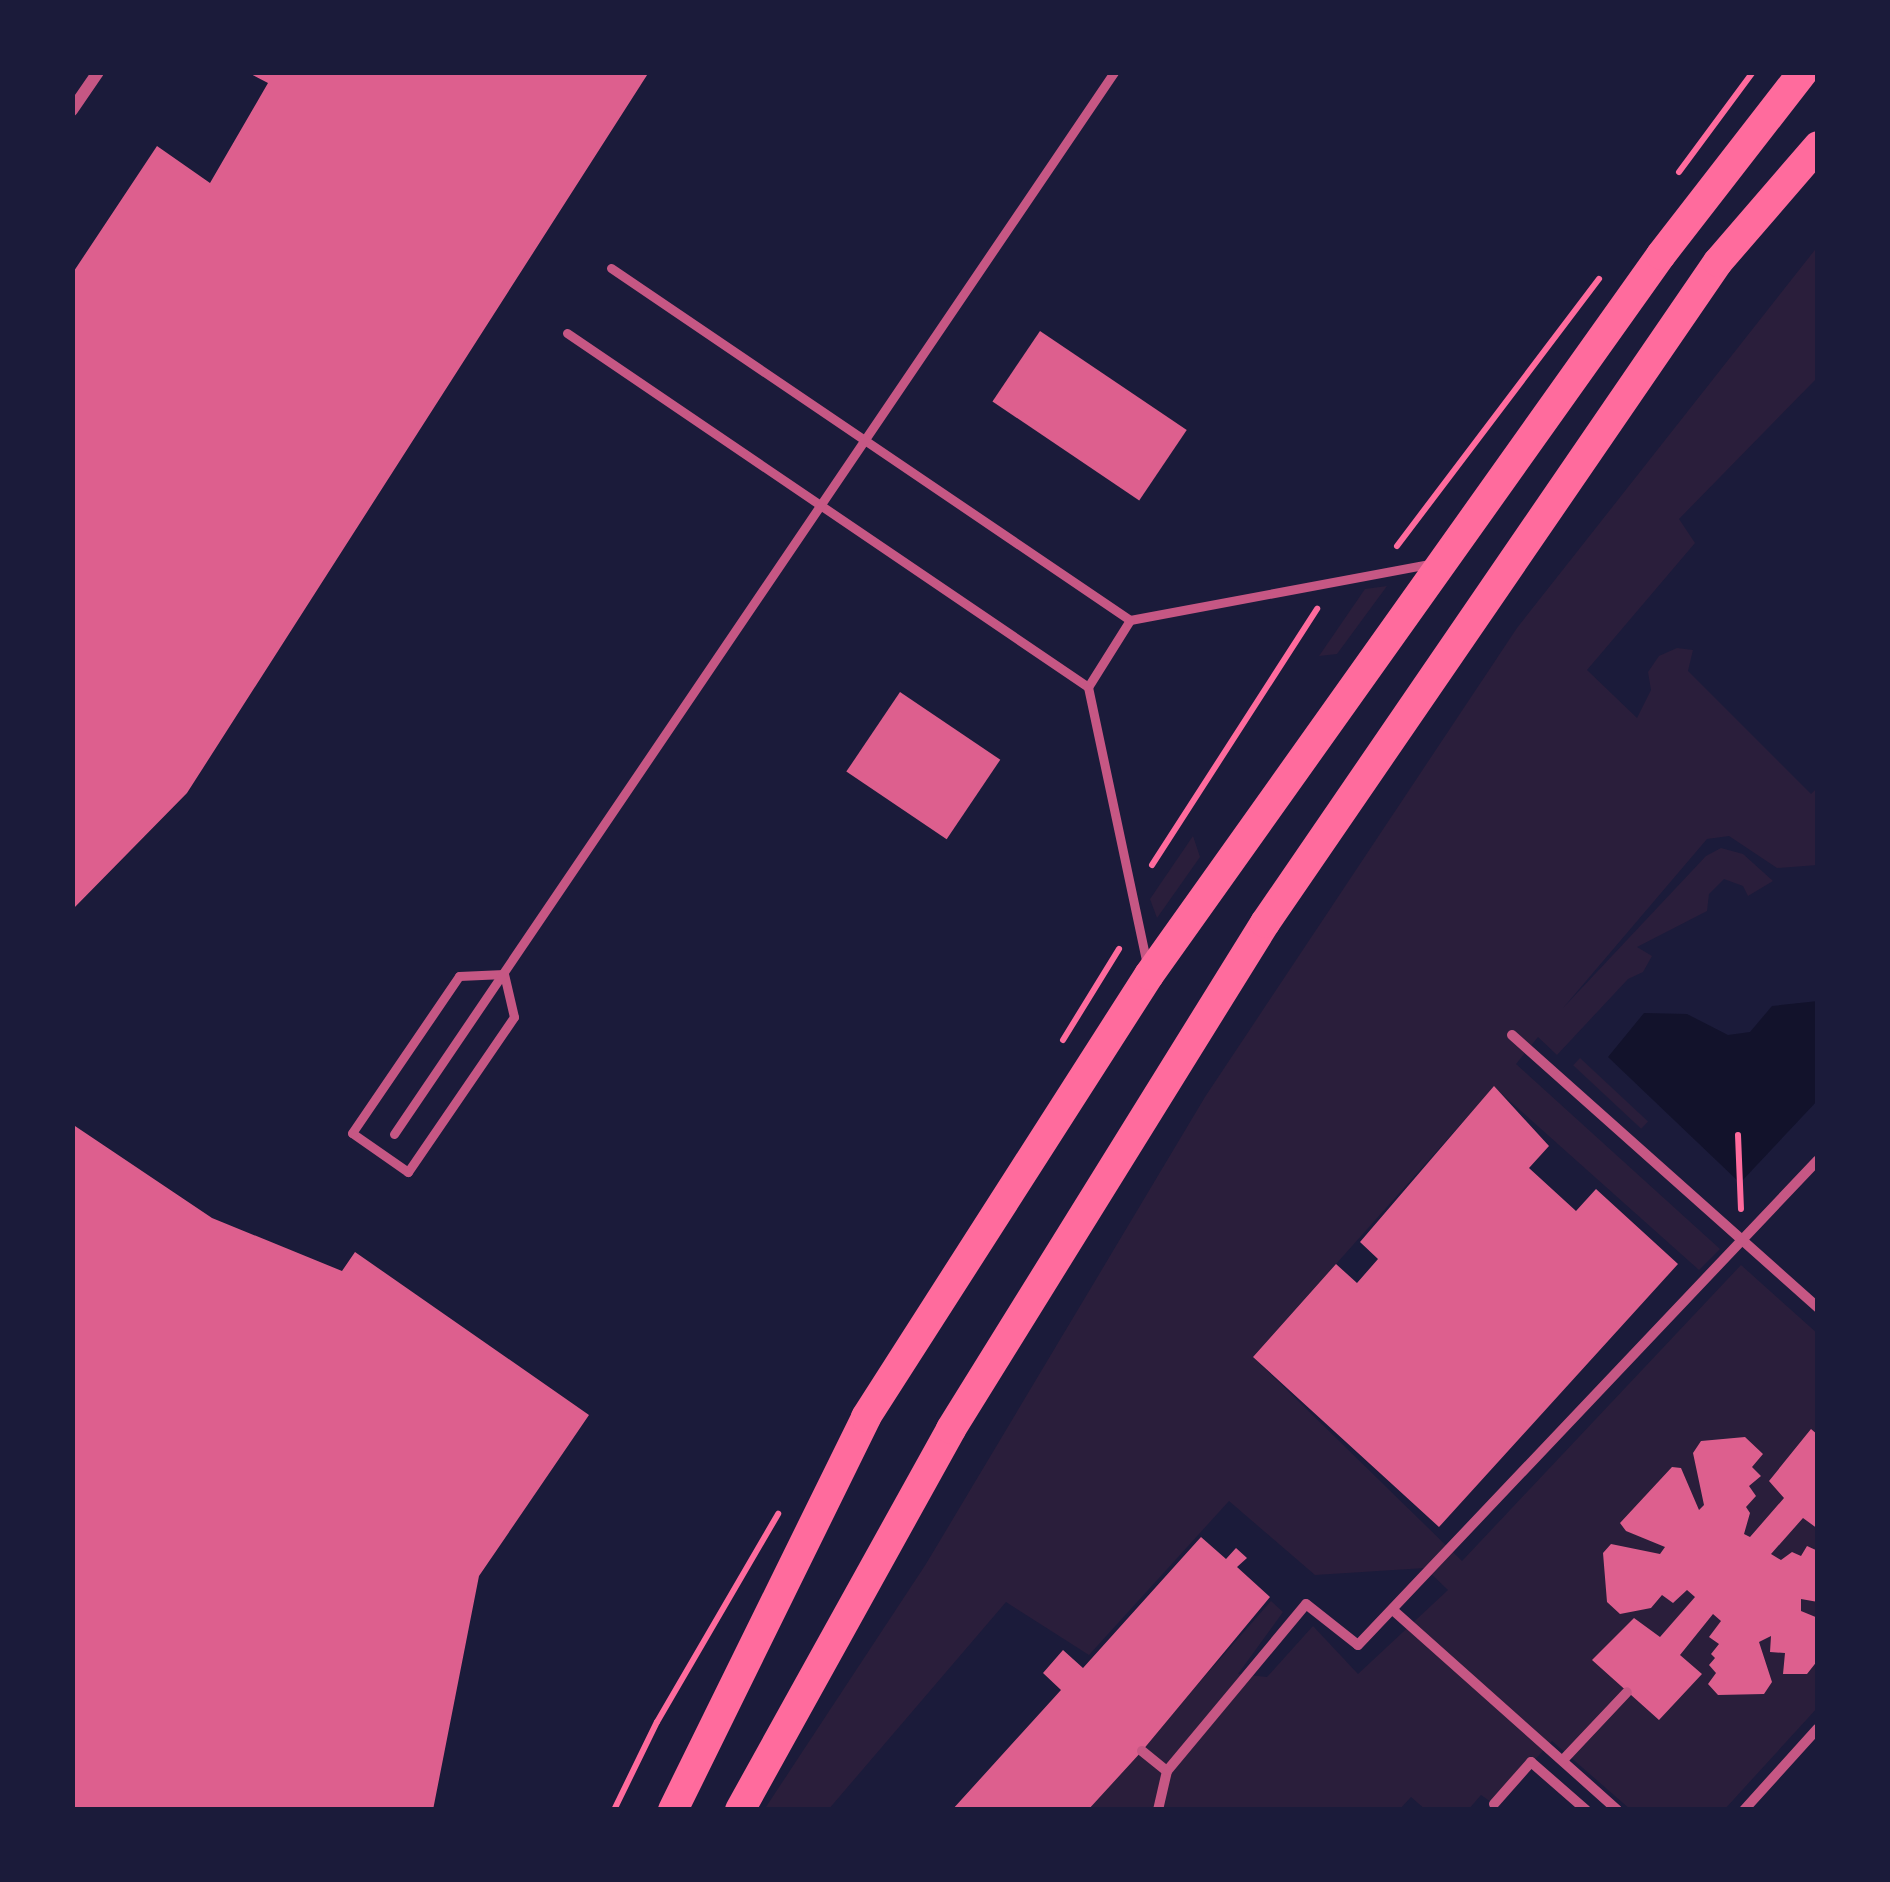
<!DOCTYPE html>
<style>
body{margin:0}
#map{position:relative;width:1890px;height:1882px;overflow:hidden;background:#1b1b3a;font-family:Poppins,sans-serif}
div>[style]{position:absolute}
.green>*{inset:0;background:#2a1e3b;transform-origin:0 0}
.water>*{inset:0;background:#12122b}
.building>*{inset:0;background:#dd5f8e;transform-origin:0 0}
.path>*{height:6px;margin:-3px;padding:0 3px;transform-origin:3px;border-radius:3px;background:#ff6b9d}
.service>*{height:9px;margin:-4.5px;padding:0 4.5px;transform-origin:4.5px;border-radius:4.5px;background:#c65784}
.pedestrian>*{height:10px;margin:-5px;padding:0 5px;transform-origin:5px;border-radius:5px;background:#c65784}
.minor>*{height:12px;margin:-6px;padding:0 6px;transform-origin:6px;border-radius:6px;background:#c65784}
.primary>*{height:30px;margin:-15px;padding:0 15px;transform-origin:15px;border-radius:15px;background:#ff6b9d}
span{translate:-50% -50%;white-space:nowrap;text-align:center;line-height:1.15;-webkit-text-stroke:12px #1b1b3a;paint-order:stroke}
.frame{position:absolute;inset:0;border:75px solid #1b1b3a;pointer-events:none}
</style>
<div id="map">
<div class="green">
<i style="clip-path:polygon(1818px 246px,1818px 377px,1679px 519px,1695px 543px,1587px 670px,1637px 718px,1651px 690px,1648px 672px,1659px 656px,1677px 648px,1693px 650px,1688px 671px,1811px 794px,1818px 787px,1818px 865px,1777px 868px,1729px 836px,1707px 839px,1563px 1008px,1706px 856px,1721px 848px,1743px 854px,1773px 881px,1748px 896px,1743px 886px,1724px 879px,1709px 894px,1707px 911px,1637px 947px,1652px 956px,1643px 972px,1628px 979px,1557px 1055px,1538px 1037px,1516px 1064px,1720px 1249px,1699px 1270px,1494px 1087px,1253px 1357px,1462px 1561px,1741px 1265px,1818px 1334px,1818px 1707px,1724px 1810px,1631px 1810px,1552px 1741px,1494px 1804px,1481px 1795px,1468px 1810px,1426px 1810px,1411px 1797px,1399px 1810px,1087px 1810px,1271px 1601px,1283px 1612px,1238px 1674px,1267px 1677px,1313px 1626px,1358px 1674px,1448px 1590px,1425px 1568px,1315px 1575px,1229px 1501px,1089px 1655px,1006px 1602px,828px 1810px,764px 1810px,926px 1564px,1205px 1097px,1517px 628px)"></i>
<i style="clip-path:polygon(1387px 586px,1337px 654px,1319px 656px,1365px 589px)"></i>
<i style="clip-path:polygon(1193px 836px,1200px 857px,1157px 918px,1150px 899px)"></i>
<i style="left:1580px;top:1058px;width:93px;height:10px;rotate:43deg"></i>
</div>
<div class="water">
<i style="clip-path:polygon(1818px 1001px,1818px 1100px,1740px 1183px,1608px 1057px,1644px 1013px,1687px 1014px,1728px 1035px,1750px 1032px,1772px 1006px)"></i>
</div>
<div class="building">
<i style="clip-path:polygon(247px 72px,649px 72px,187px 793px,72px 910px,72px 274px,157px 146px,210px 183px,268px 83px)"></i>
<i style="left:1040px;top:331px;width:177px;height:85px;rotate:34deg"></i>
<i style="left:900px;top:692px;width:121px;height:96px;rotate:34deg"></i>
<i style="clip-path:polygon(1494px 1086px,1549px 1146px,1529px 1168px,1576px 1211px,1596px 1189px,1678px 1264px,1439px 1527px,1253px 1357px,1336px 1264px,1357px 1283px,1378px 1259px,1360px 1242px)"></i>
<i style="clip-path:polygon(72px 1124px,212px 1218px,342px 1271px,355px 1252px,589px 1415px,479px 1576px,433px 1810px,72px 1810px)"></i>
<i style="clip-path:polygon(1811px 1429px,1818px 1435px,1818px 1529px,1803px 1518px,1771px 1554px,1781px 1560px,1792px 1552px,1801px 1556px,1807px 1546px,1818px 1551px,1818px 1602px,1801px 1599px,1801px 1611px,1818px 1618px,1818px 1660px,1807px 1674px,1783px 1674px,1785px 1653px,1770px 1652px,1771px 1636px,1759px 1642px,1772px 1682px,1764px 1694px,1718px 1695px,1708px 1684px,1716px 1673px,1709px 1665px,1715px 1658px,1711px 1654px,1719px 1644px,1709px 1637px,1721px 1621px,1713px 1614px,1680px 1655px,1702px 1674px,1659px 1720px,1592px 1660px,1634px 1618px,1660px 1637px,1695px 1597px,1687px 1590px,1673px 1603px,1662px 1595px,1651px 1608px,1620px 1614px,1607px 1602px,1603px 1553px,1611px 1544px,1660px 1554px,1665px 1547px,1626px 1531px,1620px 1523px,1672px 1467px,1681px 1468px,1699px 1510px,1704px 1505px,1693px 1453px,1701px 1441px,1745px 1437px,1763px 1454px,1752px 1467px,1761px 1476px,1749px 1486px,1756px 1496px,1746px 1507px,1750px 1513px,1744px 1534px,1750px 1537px,1784px 1498px,1769px 1481px)"></i>
<i style="clip-path:polygon(1201px 1537px,1226px 1559px,1236px 1548px,1247px 1558px,1237px 1567px,1270px 1597px,1142px 1751px,1088px 1810px,952px 1810px,1061px 1690px,1043px 1673px,1063px 1650px,1083px 1668px)"></i>
</div>
<div class="path">
<i style="left:1679px;top:172px;width:124px;rotate:-53.5deg"></i>
<i style="left:1397px;top:546px;width:335px;rotate:-52.9deg"></i>
<i style="left:1152px;top:865px;width:305px;rotate:-57.2deg"></i>
<i style="left:1063px;top:1040px;width:107px;rotate:-58.4deg"></i>
<i style="left:1738px;top:1135px;width:74px;rotate:87.7deg"></i>
<i style="left:614px;top:1810px;width:98px;rotate:-64deg"></i>
<i style="left:657px;top:1722px;width:241px;rotate:-59.8deg"></i>
</div>
<div class="service">
<i style="left:611px;top:268px;width:627px;rotate:34.15deg"></i>
<i style="left:1130px;top:620px;width:309px;rotate:-10.6deg"></i>
<i style="left:567px;top:333px;width:630px;rotate:34.19deg"></i>
<i style="left:1088px;top:687px;width:283px;rotate:78deg"></i>
<i style="left:1088px;top:687px;width:79px;rotate:-57.9deg"></i>
<i style="left:504px;top:974px;width:44px;rotate:76.9deg"></i>
<i style="left:514px;top:1017px;width:188px;rotate:124.4deg"></i>
<i style="left:408px;top:1172px;width:68px;rotate:-145.1deg"></i>
<i style="left:352px;top:1133px;width:190px;rotate:-55.7deg"></i>
<i style="left:459px;top:976px;width:45px;rotate:-2.5deg"></i>
<i style="left:394px;top:1134px;width:1283px;rotate:-55.86deg"></i>
</div>
<div class="pedestrian">
<i style="left:1512px;top:1035px;width:410px;rotate:41.7deg"></i>
<i style="left:1394px;top:1611px;width:299px;rotate:41.7deg"></i>
<i style="left:1142px;top:1751px;width:32px;rotate:39deg"></i>
<i style="left:1563px;top:1760px;width:93px;rotate:-46.7deg"></i>
<i style="left:1494px;top:1804px;width:56px;rotate:-48.6deg"></i>
<i style="left:1531px;top:1762px;width:73px;rotate:41.1deg"></i>
<i style="left:1158px;top:1810px;width:40px;rotate:-77deg"></i>
<i style="left:1167px;top:1771px;width:217px;rotate:-50.2deg"></i>
<i style="left:1306px;top:1604px;width:66px;rotate:38.3deg"></i>
<i style="left:1358px;top:1645px;width:668px;rotate:-46.52deg"></i>
<i style="left:1744px;top:1810px;width:110px;rotate:-47.9deg"></i>
</div>
<div class="minor">
<i style="left:72px;top:110px;width:46px;rotate:-55.6deg"></i>
</div>
<div class="primary">
<i style="left:673px;top:1810px;width:438px;rotate:-63.8deg"></i>
<i style="left:866px;top:1417px;width:525px;rotate:-57.37deg"></i>
<i style="left:1149px;top:975px;width:883px;rotate:-54.58deg"></i>
<i style="left:1661px;top:255px;width:232px;rotate:-52.2deg"></i>
<i style="left:740px;top:1810px;width:436px;rotate:-61deg"></i>
<i style="left:951px;top:1429px;width:596px;rotate:-58.18deg"></i>
<i style="left:1265px;top:923px;width:801px;rotate:-55.58deg"></i>
<i style="left:1718px;top:262px;width:153px;rotate:-49.2deg"></i>
</div>
<div class="frame"></div>
</div>
